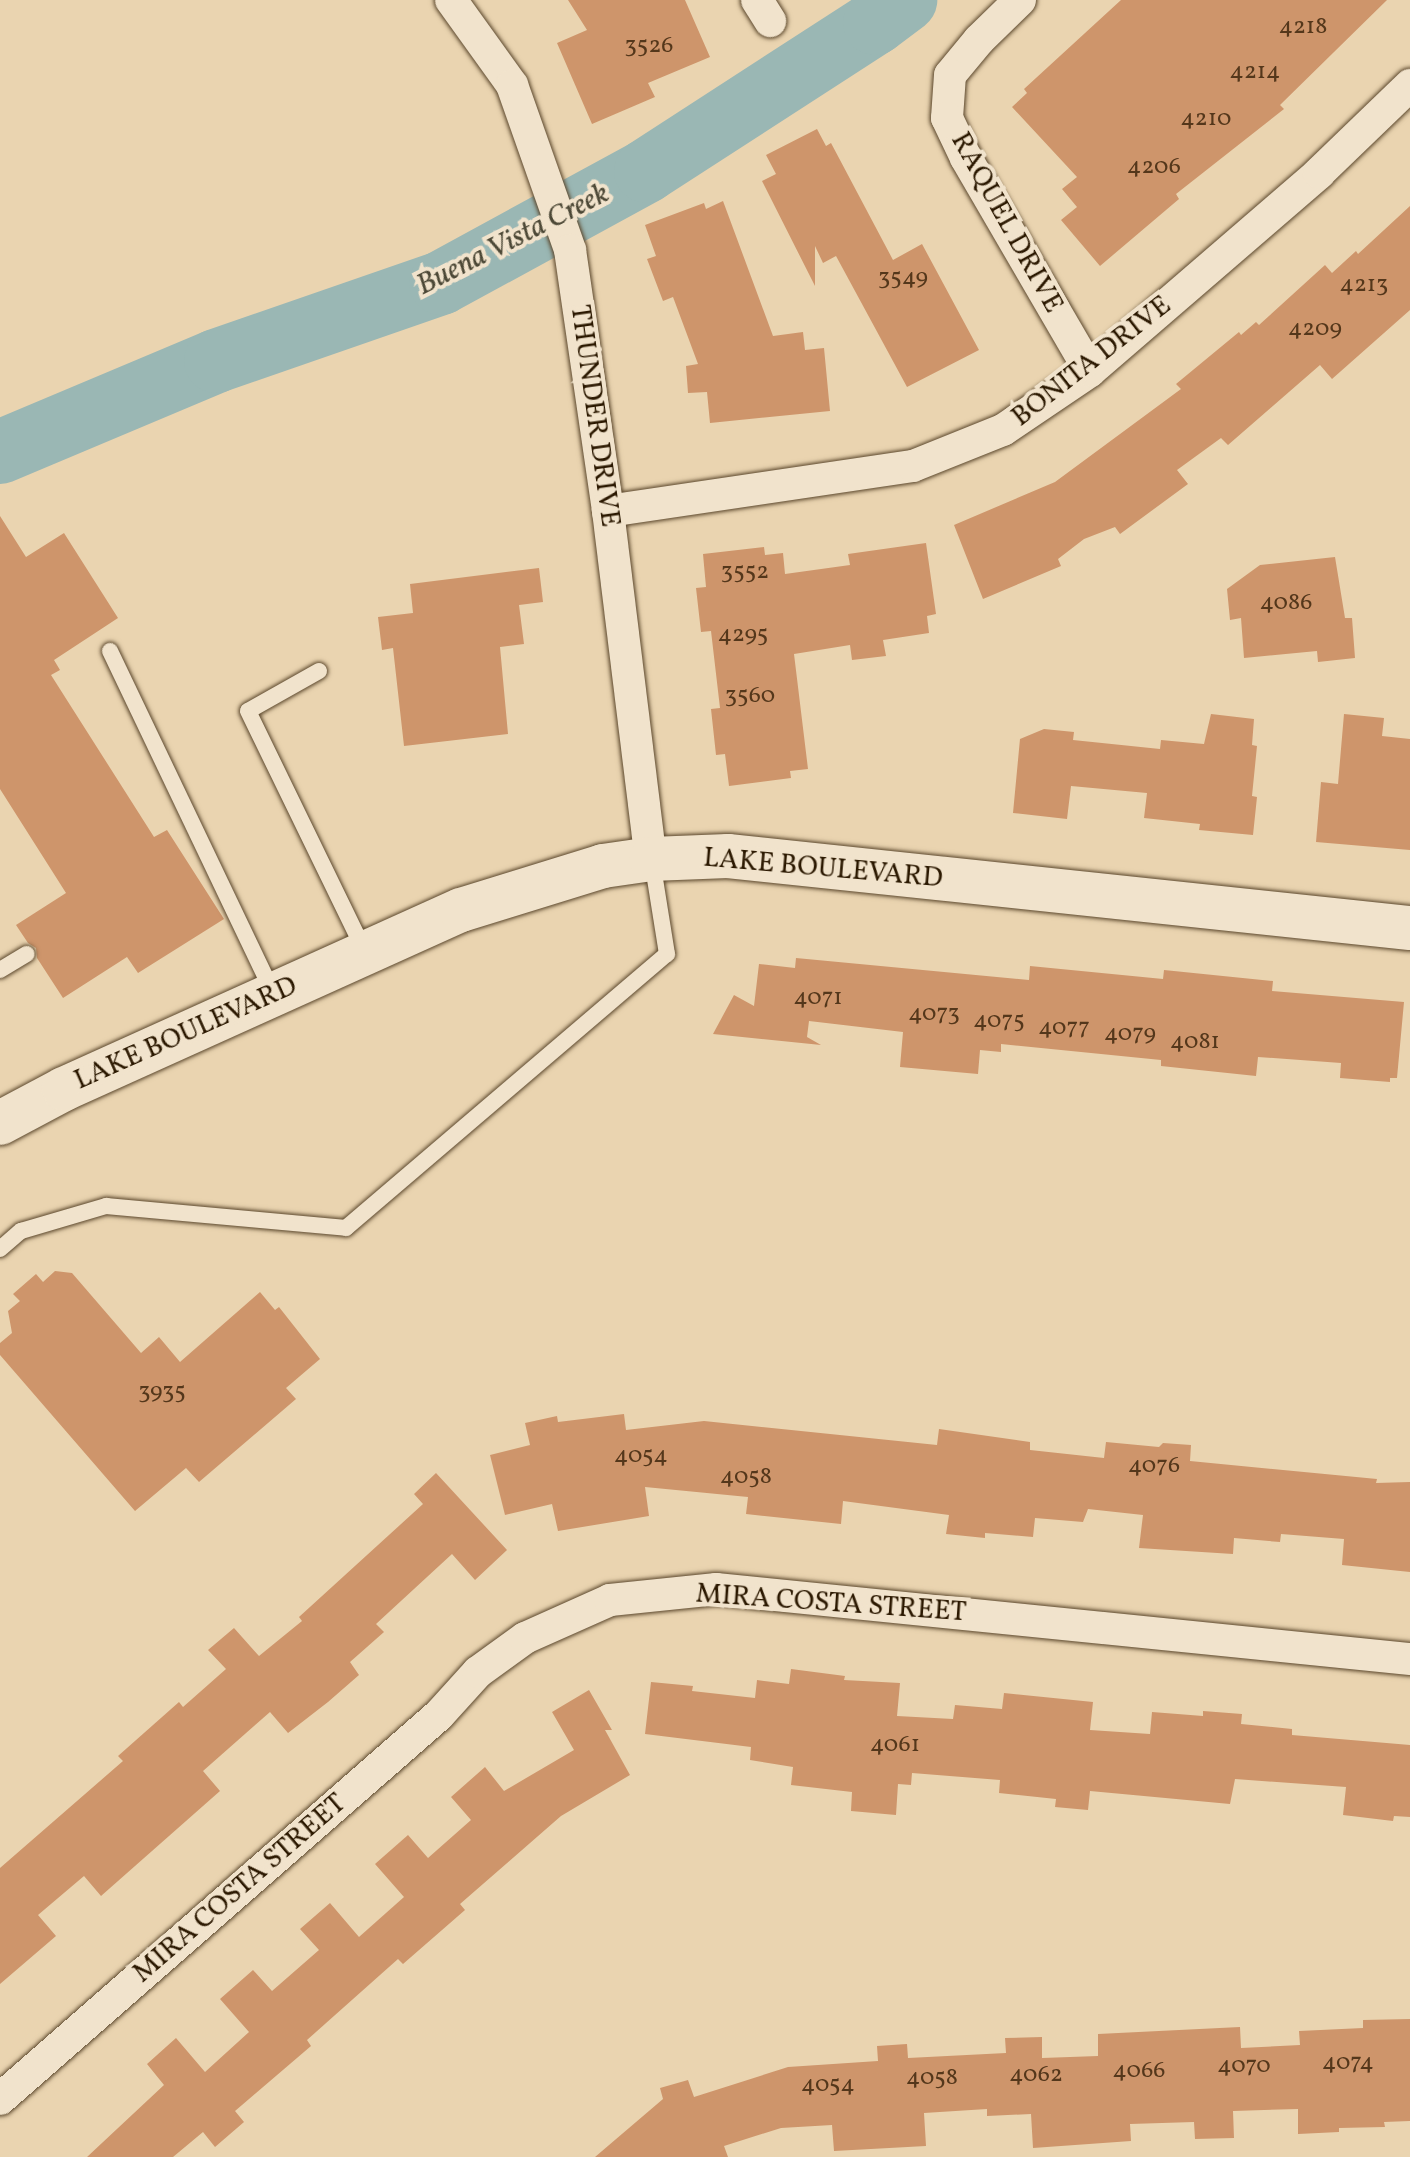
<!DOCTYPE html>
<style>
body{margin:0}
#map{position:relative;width:1410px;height:2157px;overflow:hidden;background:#ead4b0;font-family:Vollkorn,serif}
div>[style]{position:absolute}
.river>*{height:64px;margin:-32px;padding:0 32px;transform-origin:32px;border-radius:32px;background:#9ab7b4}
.building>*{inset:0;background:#ce956b}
.roads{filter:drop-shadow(0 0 2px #5b472c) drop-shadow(0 0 2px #5b472c)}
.lane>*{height:16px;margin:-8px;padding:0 8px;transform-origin:8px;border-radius:8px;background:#f1e3cc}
.street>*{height:32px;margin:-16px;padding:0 16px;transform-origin:16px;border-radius:16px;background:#f1e3cc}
.secondary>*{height:44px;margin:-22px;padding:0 22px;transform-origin:22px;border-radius:22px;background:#f1e3cc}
span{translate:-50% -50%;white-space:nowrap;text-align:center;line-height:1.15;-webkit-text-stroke:8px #f1e3cc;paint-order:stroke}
.number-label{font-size:24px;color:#54371b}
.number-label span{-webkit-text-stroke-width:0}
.street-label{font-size:28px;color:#2b1800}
.water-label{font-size:30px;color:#4c4836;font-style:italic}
</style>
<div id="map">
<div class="river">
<i style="left:0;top:452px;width:234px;rotate:-22.8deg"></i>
<i style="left:216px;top:361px;width:238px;rotate:-19.1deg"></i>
<i style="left:441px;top:283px;width:234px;rotate:-28.6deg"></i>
<i style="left:646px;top:171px;width:273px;rotate:-32.9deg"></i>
<i style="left:875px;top:23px;width:38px;rotate:-37deg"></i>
</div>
<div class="building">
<i style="clip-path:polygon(568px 0,685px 0,710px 57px,648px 83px,655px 97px,592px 124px,557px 43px,587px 30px)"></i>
<i style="clip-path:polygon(1121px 0,1387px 0,1280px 105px,1284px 109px,1176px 194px,1179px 199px,1100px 266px,1061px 220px,1077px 207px,1062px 189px,1077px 177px,1012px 107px,1027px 93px,1024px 89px)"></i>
<i style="clip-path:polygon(817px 129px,826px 146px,831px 143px,893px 260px,922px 244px,979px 350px,907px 387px,836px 256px,823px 263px,815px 246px,815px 286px,762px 181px,776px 174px,766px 155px)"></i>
<i style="clip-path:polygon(723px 201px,773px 336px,803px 332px,805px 350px,824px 348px,830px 411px,710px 423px,707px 392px,688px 393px,686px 366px,698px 364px,673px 297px,663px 301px,647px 259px,656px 256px,645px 225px,704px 203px,706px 209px)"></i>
<i style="clip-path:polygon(1410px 206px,1410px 310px,1332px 379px,1320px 365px,1228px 445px,1221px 438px,1177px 470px,1188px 484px,1120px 534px,1115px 527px,1084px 539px,1058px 559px,1061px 566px,983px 599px,954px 525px,1055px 482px,1181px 389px,1176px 384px,1239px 332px,1241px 335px,1256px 322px,1259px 325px,1325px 265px,1332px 273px,1356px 251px,1358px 254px)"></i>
<i style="clip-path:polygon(0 516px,26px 557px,64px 533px,118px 618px,54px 660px,60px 670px,51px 675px,154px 837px,167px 830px,224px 919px,138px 973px,127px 957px,63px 998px,37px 958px,36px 948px,28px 943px,16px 925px,66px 893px,0 789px)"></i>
<i style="clip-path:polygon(926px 543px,936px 614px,927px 616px,929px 633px,883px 640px,886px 656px,852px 660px,850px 645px,794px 654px,808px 769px,790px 771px,791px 778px,729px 786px,725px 754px,716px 755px,711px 709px,720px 708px,711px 631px,701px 632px,696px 588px,706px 587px,703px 554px,764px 547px,765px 555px,783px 553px,785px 574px,850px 565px,848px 554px)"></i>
<i style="clip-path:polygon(1335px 557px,1345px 618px,1352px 618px,1355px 658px,1318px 662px,1317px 651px,1244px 658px,1241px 618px,1230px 620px,1227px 589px,1260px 565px)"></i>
<i style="clip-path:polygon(539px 568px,543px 602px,519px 605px,524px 644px,500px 647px,508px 734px,404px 746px,393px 648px,382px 650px,378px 617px,413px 613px,410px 584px)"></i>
<i style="clip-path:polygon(1211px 714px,1254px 719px,1252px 745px,1257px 746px,1252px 796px,1257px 797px,1253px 835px,1199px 830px,1200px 824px,1144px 818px,1147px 793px,1071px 786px,1067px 819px,1013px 813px,1020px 739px,1044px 729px,1074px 732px,1073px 740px,1160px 749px,1161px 740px,1204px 744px)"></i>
<i style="clip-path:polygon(1344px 714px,1384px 718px,1382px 736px,1410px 739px,1410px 850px,1316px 842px,1321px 782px,1338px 784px)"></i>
<i style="clip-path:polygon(796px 958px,1029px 980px,1030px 966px,1163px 979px,1164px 970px,1273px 981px,1272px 991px,1404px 1002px,1397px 1078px,1390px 1078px,1390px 1082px,1340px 1078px,1341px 1063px,1258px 1057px,1256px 1076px,1161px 1066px,1161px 1060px,1001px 1044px,1001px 1052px,980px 1050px,978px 1074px,900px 1067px,903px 1032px,809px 1021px,807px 1037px,821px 1045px,713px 1034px,734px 995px,754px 1006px,759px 964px,795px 968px)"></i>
<i style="clip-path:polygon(55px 1271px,72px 1273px,141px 1353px,159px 1337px,180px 1362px,260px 1292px,275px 1310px,279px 1307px,320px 1359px,286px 1388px,296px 1399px,199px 1482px,186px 1468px,135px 1511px,0 1355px,0 1343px,12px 1333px,8px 1311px,20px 1301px,13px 1294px,36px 1274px,43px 1282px)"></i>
<i style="clip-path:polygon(624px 1414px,626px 1430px,704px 1421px,937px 1445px,939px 1429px,1030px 1442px,1030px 1450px,1104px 1458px,1106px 1442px,1159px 1447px,1163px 1443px,1191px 1445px,1190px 1461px,1377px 1479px,1376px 1483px,1410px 1482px,1410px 1572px,1342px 1565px,1344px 1539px,1281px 1534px,1280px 1542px,1234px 1538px,1233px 1554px,1139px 1548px,1143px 1515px,1088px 1509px,1083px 1522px,1035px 1518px,1033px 1537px,985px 1533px,985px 1538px,946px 1534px,949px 1515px,843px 1501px,841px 1524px,746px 1514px,748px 1497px,645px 1487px,649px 1516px,558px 1531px,552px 1504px,505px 1515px,490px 1455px,530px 1445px,525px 1423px,557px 1416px,558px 1422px)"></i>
<i style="clip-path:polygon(436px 1473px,507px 1550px,475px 1580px,452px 1554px,376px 1624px,384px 1632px,350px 1662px,359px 1675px,328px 1702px,288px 1733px,270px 1712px,203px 1771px,220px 1791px,101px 1896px,84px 1876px,38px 1915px,56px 1936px,0 1984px,0 1868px,123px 1761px,118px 1756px,179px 1702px,183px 1707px,226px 1669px,208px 1650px,234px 1628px,259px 1656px,302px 1621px,299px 1617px,423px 1504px,414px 1494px)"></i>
<i style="clip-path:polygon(791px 1669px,845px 1676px,844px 1680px,900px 1683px,897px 1716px,953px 1719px,955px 1705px,1002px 1709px,1004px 1693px,1093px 1702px,1090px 1730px,1150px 1734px,1152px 1712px,1203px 1716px,1203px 1711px,1242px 1714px,1241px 1724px,1292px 1729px,1292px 1735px,1410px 1745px,1410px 1817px,1394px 1816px,1393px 1821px,1343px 1815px,1346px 1787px,1235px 1779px,1230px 1804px,1090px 1791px,1088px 1810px,1055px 1807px,1056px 1799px,999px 1793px,1000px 1780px,912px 1773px,911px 1785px,898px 1784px,896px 1815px,851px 1811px,852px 1792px,791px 1785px,793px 1767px,750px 1760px,751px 1747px,645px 1734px,651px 1682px,693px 1686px,692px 1691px,755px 1698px,757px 1680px,789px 1684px)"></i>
<i style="clip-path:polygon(589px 1690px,612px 1730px,605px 1730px,630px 1775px,561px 1816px,460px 1904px,465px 1910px,403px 1964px,398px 1959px,307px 2040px,311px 2046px,235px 2111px,244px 2122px,215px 2147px,203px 2132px,173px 2157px,87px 2157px,164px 2085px,147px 2064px,176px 2038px,205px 2072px,249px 2032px,220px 1999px,253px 1970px,272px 1991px,319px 1950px,300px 1929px,330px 1903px,359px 1937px,404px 1897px,375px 1864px,408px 1835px,428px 1858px,471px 1820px,451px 1797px,485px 1767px,504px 1791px,574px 1750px,552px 1712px)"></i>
<i style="clip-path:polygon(1410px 2019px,1410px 2121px,1384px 2122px,1385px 2127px,1339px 2128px,1339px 2132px,1298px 2134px,1298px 2109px,1233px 2111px,1234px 2138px,1195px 2139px,1194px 2122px,1130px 2124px,1131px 2141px,1033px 2148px,1031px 2114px,987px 2116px,987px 2109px,924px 2113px,926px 2146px,834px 2151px,832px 2125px,781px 2128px,724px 2146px,728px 2157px,595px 2157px,663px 2099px,660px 2088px,688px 2080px,694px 2097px,788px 2067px,878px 2061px,877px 2046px,907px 2044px,908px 2058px,1006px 2053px,1005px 2038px,1042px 2037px,1042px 2058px,1098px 2056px,1098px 2034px,1240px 2027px,1241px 2048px,1300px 2045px,1299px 2031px,1363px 2028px,1363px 2020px)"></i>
</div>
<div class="roads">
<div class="lane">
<i style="left:110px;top:651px;width:379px;rotate:64.5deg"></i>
<i style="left:319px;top:671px;width:81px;rotate:150.6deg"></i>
<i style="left:248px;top:711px;width:268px;rotate:64.1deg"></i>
<i style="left:0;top:970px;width:31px;rotate:-31deg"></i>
<i style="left:0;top:1249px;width:28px;rotate:-41deg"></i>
<i style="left:21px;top:1231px;width:89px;rotate:-16.4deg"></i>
<i style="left:106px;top:1206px;width:241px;rotate:5.2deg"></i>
<i style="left:346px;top:1228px;width:422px;rotate:-40.5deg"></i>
<i style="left:667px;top:954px;width:95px;rotate:-99.1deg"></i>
</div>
<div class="street">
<i style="left:451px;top:0;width:105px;rotate:54.3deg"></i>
<i style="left:512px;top:85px;width:175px;rotate:70.6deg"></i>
<i style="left:570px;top:250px;width:264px;rotate:81.7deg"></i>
<i style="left:608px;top:511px;width:351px;rotate:83deg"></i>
<i style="left:757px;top:0;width:25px;rotate:58deg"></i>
<i style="left:1020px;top:0;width:57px;rotate:135.7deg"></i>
<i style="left:979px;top:40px;width:45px;rotate:129.6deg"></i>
<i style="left:950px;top:75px;width:43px;rotate:94deg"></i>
<i style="left:947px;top:118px;width:44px;rotate:64.6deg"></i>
<i style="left:966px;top:158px;width:246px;rotate:59.8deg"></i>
<i style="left:608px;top:511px;width:308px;rotate:-8.4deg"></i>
<i style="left:913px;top:466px;width:97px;rotate:-21.8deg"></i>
<i style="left:1003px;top:430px;width:105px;rotate:-34.1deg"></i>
<i style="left:1090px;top:371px;width:303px;rotate:-40.8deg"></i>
<i style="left:1319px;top:173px;width:127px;rotate:-44deg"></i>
<i style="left:0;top:2099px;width:583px;rotate:-41.18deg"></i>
<i style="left:439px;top:1715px;width:58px;rotate:-47.8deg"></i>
<i style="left:478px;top:1672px;width:58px;rotate:-35.9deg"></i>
<i style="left:525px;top:1638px;width:93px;rotate:-24.1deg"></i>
<i style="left:610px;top:1600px;width:107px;rotate:-5.9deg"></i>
<i style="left:716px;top:1589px;width:698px;rotate:5.76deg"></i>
</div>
<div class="secondary">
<i style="left:0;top:1123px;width:72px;rotate:-28deg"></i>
<i style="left:64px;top:1089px;width:435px;rotate:-24.3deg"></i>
<i style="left:461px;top:910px;width:149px;rotate:-17.2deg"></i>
<i style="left:603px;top:866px;width:49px;rotate:-8.3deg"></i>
<i style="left:651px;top:859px;width:77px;rotate:-2.2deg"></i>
<i style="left:728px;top:856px;width:686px;rotate:6.03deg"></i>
</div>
</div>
<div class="number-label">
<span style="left:1303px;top:28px">4218</span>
<span style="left:649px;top:47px">3526</span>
<span style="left:1255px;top:73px">4214</span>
<span style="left:1206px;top:120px">4210</span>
<span style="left:1154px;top:168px">4206</span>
<span style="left:903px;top:279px">3549</span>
<span style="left:1364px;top:286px">4213</span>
<span style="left:1315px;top:330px">4209</span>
<span style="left:745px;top:573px">3552</span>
<span style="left:1286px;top:604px">4086</span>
<span style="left:743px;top:636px">4295</span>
<span style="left:750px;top:697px">3560</span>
<span style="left:818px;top:999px">4071</span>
<span style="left:934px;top:1015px">4073</span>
<span style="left:999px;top:1022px">4075</span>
<span style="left:1064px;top:1029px">4077</span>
<span style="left:1130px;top:1035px">4079</span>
<span style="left:1195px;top:1043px">4081</span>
<span style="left:162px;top:1393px">3935</span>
<span style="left:641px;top:1457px">4054</span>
<span style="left:1154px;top:1467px">4076</span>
<span style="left:746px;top:1478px">4058</span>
<span style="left:895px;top:1746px">4061</span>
<span style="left:1348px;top:2064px">4074</span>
<span style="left:1244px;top:2067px">4070</span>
<span style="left:1139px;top:2072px">4066</span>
<span style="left:1036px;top:2076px">4062</span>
<span style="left:932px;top:2079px">4058</span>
<span style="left:828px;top:2086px">4054</span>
</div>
<div class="street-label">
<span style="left:1006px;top:223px;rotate:61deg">RAQUEL DRIVE</span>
<span style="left:1092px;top:362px;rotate:-38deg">BONITA DRIVE</span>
<span style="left:594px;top:416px;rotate:82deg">THUNDER DRIVE</span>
<span style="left:823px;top:869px;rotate:5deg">LAKE BOULEVARD</span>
<span style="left:186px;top:1034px;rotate:-24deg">LAKE BOULEVARD</span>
<span style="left:831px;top:1604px;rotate:4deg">MIRA COSTA STREET</span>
<span style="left:240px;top:1889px;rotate:-41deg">MIRA COSTA STREET</span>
</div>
<div class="water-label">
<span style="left:513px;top:240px;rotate:-27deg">Buena Vista Creek</span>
</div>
</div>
